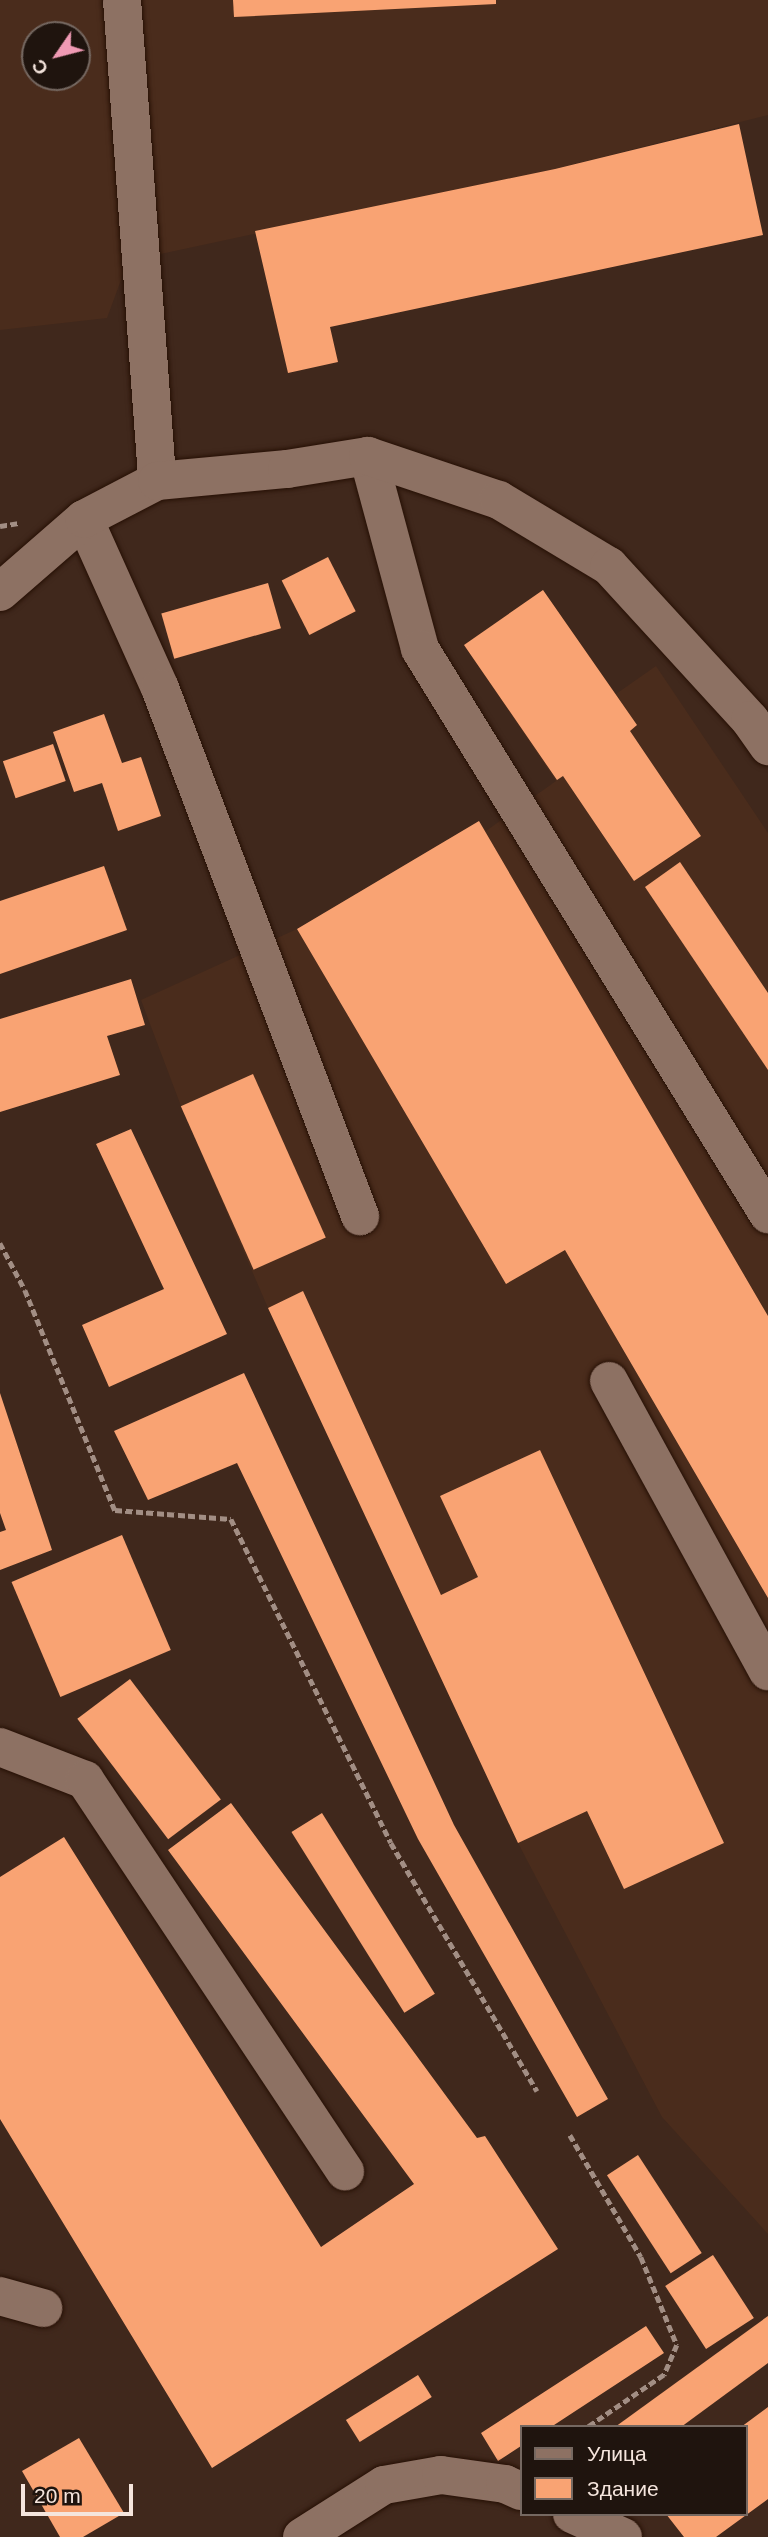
<!DOCTYPE html>
<meta charset="utf-8">
<style>
body{margin:0}
#map{position:relative;width:768px;height:2537px;overflow:hidden;background:#40281c;font-family:Helvetica,sans-serif}
div>[style]{position:absolute}
.built>*{inset:0;background:#4a2c1c}
.building>*{inset:0;background:#f9a373;transform-origin:0 0}
.path>*{height:4.5px;margin-top:-2.25px;transform-origin:0;background:repeating-linear-gradient(90deg,#a28e84 0 7px,transparent 0 10.5px)}
.roads{filter:drop-shadow(0 0 2px #261005) drop-shadow(0 0 2px #261005)}
.minor>*{height:38px;margin:-19px;padding:0 19px;transform-origin:19px;border-radius:19px;background:#8d7163}
span{translate:-50% -50%;white-space:nowrap;text-align:center;line-height:1.15;-webkit-text-stroke:7px #1f140e;paint-order:stroke}
.legend{position:absolute;left:520px;top:2425px;width:228px;height:91px;box-sizing:border-box;background:#1f140e;border:2px solid #756861;margin:0;padding:9px 12px;list-style:none;font-size:21px;color:#f5e5dd}
.legend li{display:flex;align-items:center;gap:14px;height:35px}
.legend b{width:35px;border:2px solid #756861}
.north{position:absolute;left:21px;top:21px;width:70px;height:70px;box-sizing:border-box;background:#1f140e;border:2px solid #756861;border-radius:50%;rotate:235deg;font-size:19px;font-weight:700;line-height:28px;text-align:center;color:#f5e5dd}
.north::after{content:'';display:block;margin:auto;width:24px;height:32px;background:#f09ab4;clip-path:polygon(50% 0,100% 100%,50% 72%,0 100%)}
.scale{position:absolute;left:21px;top:2484px;width:112px;height:32px;box-sizing:border-box;border:4px solid #f5e5dd;border-top:0;padding-left:9px;font-size:21px;line-height:24px;white-space:nowrap;color:#f5e5dd;-webkit-text-stroke:5px #1f140e;paint-order:stroke}
</style>
<div id="map">
<div class="built">
<i style="clip-path:polygon(evenodd,0 0,768px 0,768px 115px,555px 169px,128px 261px,107px 318px,0 330px,0 0,35px 35px,77px 35px,77px 77px,35px 77px,35px 35px)"></i>
<i style="clip-path:polygon(543px 590px,616px 694px,656px 666px,768px 833px,768px 2234px,662px 2117px,518px 1843px,268px 1308px,181px 1106px,141px 1000px,297px 929px,479px 821px,486px 831px,556px 781px,464px 645px)"></i>
</div>
<div class="building">
<i style="clip-path:polygon(233px 0,496px 0,496px 4px,234px 17px)"></i>
<i style="clip-path:polygon(739px 124px,763px 235px,330px 327px,338px 362px,288px 373px,255px 231px,555px 169px)"></i>
<i style="left:328px;top:557px;width:61px;height:52px;rotate:63deg"></i>
<i style="left:268px;top:583px;width:47px;height:111px;rotate:74deg"></i>
<i style="clip-path:polygon(543px 590px,637px 725px,630px 731px,701px 836px,634px 881px,563px 776px,557px 780px,464px 645px)"></i>
<i style="clip-path:polygon(104px 714px,122px 763px,141px 757px,161px 816px,118px 831px,102px 783px,74px 792px,53px 732px)"></i>
<i style="left:53px;top:744px;width:39px;height:53px;rotate:71deg"></i>
<i style="clip-path:polygon(479px 821px,768px 1316px,768px 1598px,565px 1250px,506px 1284px,297px 929px)"></i>
<i style="clip-path:polygon(680px 862px,768px 993px,768px 1070px,645px 887px)"></i>
<i style="clip-path:polygon(104px 866px,127px 930px,0 974px,0 901px)"></i>
<i style="clip-path:polygon(131px 979px,145px 1025px,107px 1036px,120px 1075px,0 1112px,0 1019px)"></i>
<i style="left:253px;top:1074px;width:179px;height:79px;rotate:66deg"></i>
<i style="clip-path:polygon(131px 1129px,227px 1334px,109px 1387px,82px 1325px,164px 1289px,96px 1144px)"></i>
<i style="clip-path:polygon(303px 1291px,441px 1595px,478px 1577px,440px 1496px,540px 1450px,724px 1843px,624px 1889px,587px 1811px,518px 1843px,268px 1308px)"></i>
<i style="clip-path:polygon(244px 1373px,454px 1825px,608px 2099px,577px 2117px,418px 1839px,237px 1463px,148px 1500px,114px 1431px)"></i>
<i style="clip-path:polygon(0 1393px,52px 1550px,0 1570px,0 1532px,6px 1530px,0 1513px)"></i>
<i style="left:122px;top:1535px;width:125px;height:120px;rotate:67deg"></i>
<i style="left:130px;top:1679px;width:151px;height:66px;rotate:53deg"></i>
<i style="clip-path:polygon(231px 1803px,477px 2138px,485px 2136px,558px 2249px,212px 2468px,0 2119px,0 1877px,64px 1837px,321px 2247px,414px 2184px,168px 1850px)"></i>
<i style="left:322px;top:1813px;width:213px;height:36px;rotate:58deg"></i>
<i style="left:638px;top:2155px;width:117px;height:37px;rotate:57deg"></i>
<i style="left:713px;top:2255px;width:75px;height:57px;rotate:57deg"></i>
<i style="clip-path:polygon(768px 2316px,768px 2363px,681px 2427px,615px 2427px)"></i>
<i style="clip-path:polygon(646px 2326px,664px 2353px,551px 2427px,521px 2427px,521px 2446px,498px 2461px,481px 2433px)"></i>
<i style="left:418px;top:2375px;width:26px;height:85px;rotate:58deg"></i>
<i style="clip-path:polygon(768px 2407px,768px 2499px,716px 2537px,684px 2537px,666px 2514px,745px 2514px,745px 2427px,741px 2427px)"></i>
<i style="clip-path:polygon(79px 2438px,124px 2513px,83px 2537px,60px 2537px,22px 2471px)"></i>
</div>
<div class="path">
<i style="left:0;top:526px;width:20px;rotate:-9deg"></i>
<i style="left:0;top:1243px;width:53px;rotate:62deg"></i>
<i style="left:25px;top:1290px;width:238px;rotate:67.8deg"></i>
<i style="left:115px;top:1510px;width:116px;rotate:4.4deg"></i>
<i style="left:231px;top:1519px;width:361px;rotate:63.7deg"></i>
<i style="left:391px;top:1843px;width:288px;rotate:59.5deg"></i>
<i style="left:570px;top:2135px;width:141px;rotate:59.8deg"></i>
<i style="left:641px;top:2257px;width:95px;rotate:67.8deg"></i>
<i style="left:677px;top:2345px;width:33px;rotate:113deg"></i>
<i style="left:664px;top:2375px;width:92px;rotate:145.6deg"></i>
</div>
<div class="roads">
<div class="minor">
<i style="left:122px;top:0;width:482px;rotate:85.8deg"></i>
<i style="left:368px;top:456px;width:200px;rotate:74.9deg"></i>
<i style="left:420px;top:649px;width:664px;rotate:58.37deg"></i>
<i style="left:84px;top:519px;width:185px;rotate:65.8deg"></i>
<i style="left:160px;top:688px;width:565px;rotate:69.25deg"></i>
<i style="left:0;top:592px;width:111px;rotate:-41deg"></i>
<i style="left:84px;top:519px;width:82px;rotate:-27.5deg"></i>
<i style="left:157px;top:481px;width:131px;rotate:-5.3deg"></i>
<i style="left:287px;top:469px;width:82px;rotate:-9.1deg"></i>
<i style="left:368px;top:456px;width:138px;rotate:18.6deg"></i>
<i style="left:499px;top:500px;width:128px;rotate:31deg"></i>
<i style="left:609px;top:566px;width:209px;rotate:47.5deg"></i>
<i style="left:750px;top:720px;width:32px;rotate:55deg"></i>
<i style="left:609px;top:1381px;width:331px;rotate:61.3deg"></i>
<i style="left:0;top:1747px;width:91px;rotate:21.2deg"></i>
<i style="left:85px;top:1780px;width:470px;rotate:56.4deg"></i>
<i style="left:0;top:2296px;width:45px;rotate:15.6deg"></i>
<i style="left:572px;top:2514px;width:56px;rotate:24.3deg"></i>
<i style="left:302px;top:2537px;width:97px;rotate:-32.4deg"></i>
<i style="left:384px;top:2485px;width:58px;rotate:-10deg"></i>
<i style="left:441px;top:2475px;width:65px;rotate:8deg"></i>
<i style="left:505px;top:2484px;width:17px;rotate:24deg"></i>
</div>
</div>
<ul class="legend">
<li><b style="height:9px;background:#8d7163"></b>Улица</li>
<li><b style="height:19px;background:#f9a373"></b>Здание</li>
</ul>
<div class="north">С</div>
<div class="scale">20 m</div>
</div>
